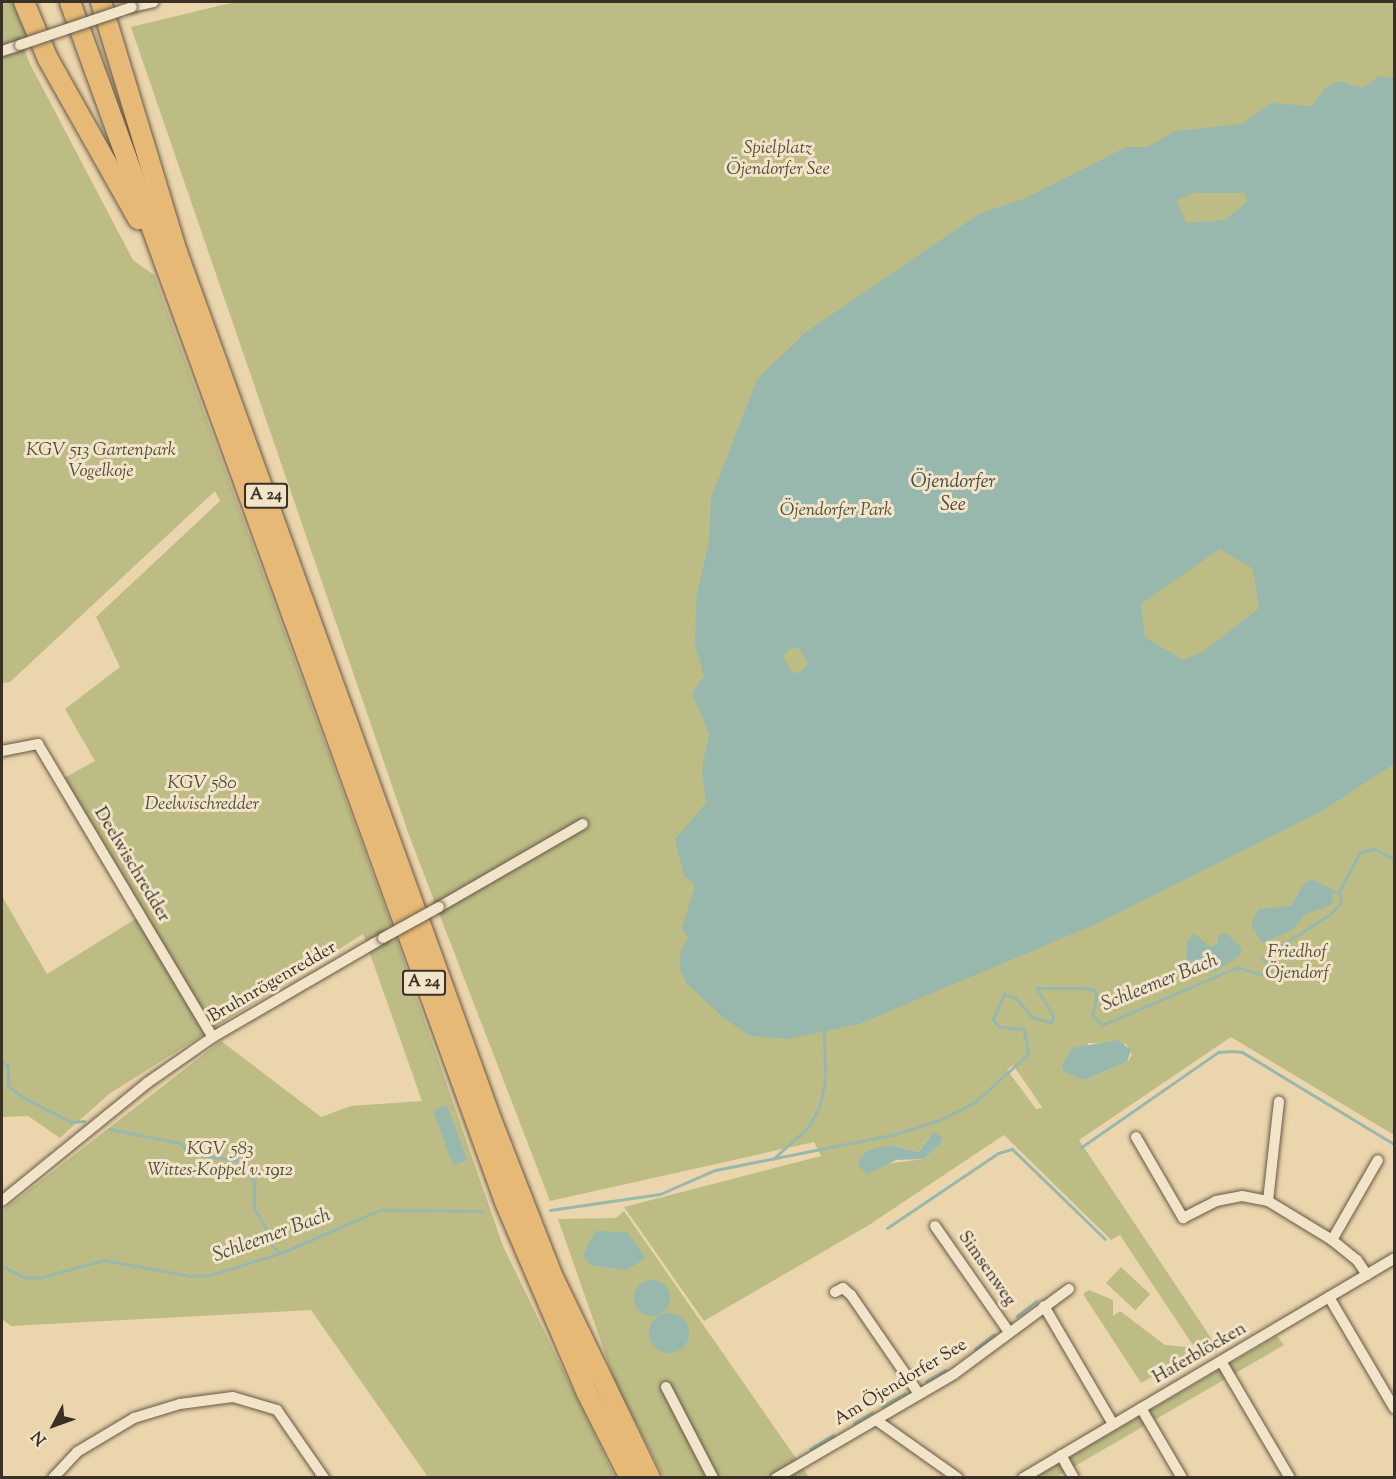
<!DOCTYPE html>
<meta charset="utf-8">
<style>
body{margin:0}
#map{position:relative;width:1396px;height:1479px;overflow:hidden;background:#ebd5ac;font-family:"Sorts Mill Goudy",serif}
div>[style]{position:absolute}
.green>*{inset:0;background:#bdbc85;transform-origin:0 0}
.water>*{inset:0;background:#98b8ae;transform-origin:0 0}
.round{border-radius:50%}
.stream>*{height:3px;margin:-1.5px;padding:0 1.5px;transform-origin:1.5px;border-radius:1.5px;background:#98b8ae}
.roads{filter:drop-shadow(0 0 2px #665948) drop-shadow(0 0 2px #665948)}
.minor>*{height:10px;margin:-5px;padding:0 5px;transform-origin:5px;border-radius:5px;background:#f2e4c9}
.motorway>*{height:20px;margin:-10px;padding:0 10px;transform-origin:10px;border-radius:10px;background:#e6ba76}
.bridges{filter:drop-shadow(0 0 2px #665948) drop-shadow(0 0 2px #665948)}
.minor-bridge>*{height:10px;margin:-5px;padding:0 5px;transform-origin:5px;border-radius:5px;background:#f2e4c9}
span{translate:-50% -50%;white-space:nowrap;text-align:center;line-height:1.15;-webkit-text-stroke:6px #f2e4c9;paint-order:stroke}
.shield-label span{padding:2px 4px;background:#f2e4c9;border:2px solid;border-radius:4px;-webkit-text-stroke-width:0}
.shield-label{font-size:16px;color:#3a3027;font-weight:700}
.park-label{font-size:18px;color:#544c3a;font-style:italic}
.street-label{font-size:18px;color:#3a3027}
.water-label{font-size:20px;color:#4d4b42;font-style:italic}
.frame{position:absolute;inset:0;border:3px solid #3a3027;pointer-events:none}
.north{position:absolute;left:24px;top:1395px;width:60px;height:60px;-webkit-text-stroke:4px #f2e4c9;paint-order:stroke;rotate:229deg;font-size:16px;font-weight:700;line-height:24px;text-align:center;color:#3a3027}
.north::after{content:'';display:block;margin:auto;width:21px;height:27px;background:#3a3027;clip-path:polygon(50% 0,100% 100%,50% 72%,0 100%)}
</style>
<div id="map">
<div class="green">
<i style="clip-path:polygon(2px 2px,18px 2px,31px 37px,20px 39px,30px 64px,133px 260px,154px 275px,391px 924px,503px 1246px,615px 1477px,428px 1477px,311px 1310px,11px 1326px,2px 1319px,2px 1211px,221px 1041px,321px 1117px,351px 1106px,422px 1101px,363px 934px,109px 1094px,60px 1138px,28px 1116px,2px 1117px,2px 896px,47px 974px,145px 913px,64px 778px,95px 761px,65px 709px,120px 667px,96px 617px,220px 501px,215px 491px,10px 682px,2px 683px)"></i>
<i style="clip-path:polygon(evenodd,235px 2px,1394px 2px,1394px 1135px,1231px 1037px,1079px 1140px,1219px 1350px,1202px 1359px,1120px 1235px,1111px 1240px,1004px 1135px,869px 1225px,704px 1321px,624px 1207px,821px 1156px,814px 1142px,550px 1201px,410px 838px,131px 27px,235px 2px,1088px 1043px,1126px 1044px,1132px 1055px,1127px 1062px,1084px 1080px,1088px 1043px,235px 2px,1013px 1065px,1042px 1107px,1042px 1108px,1036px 1109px,1007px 1070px,1013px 1065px,235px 2px,930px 1136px,939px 1145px,924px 1159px,859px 1167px,867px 1151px,895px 1146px,919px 1152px,930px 1136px)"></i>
<i style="clip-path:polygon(624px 1211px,809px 1477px,664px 1477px,615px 1382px,558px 1219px,616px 1218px)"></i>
<i style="left:1121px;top:1267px;width:40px;height:22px;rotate:43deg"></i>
<i style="clip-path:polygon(1089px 1290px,1113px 1300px,1113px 1316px,1120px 1311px,1165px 1345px,1187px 1347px,1192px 1353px,1141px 1383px,1083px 1294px)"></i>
<i style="clip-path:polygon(1277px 1336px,1284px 1345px,1056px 1477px,1034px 1478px)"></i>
</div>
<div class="water">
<i style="clip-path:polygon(evenodd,1379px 76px,1394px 78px,1394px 764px,1322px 811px,1096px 924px,859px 1024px,787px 1039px,751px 1036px,726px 1020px,686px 983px,680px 969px,680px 953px,688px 938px,682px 928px,695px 885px,684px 876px,675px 839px,706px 803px,702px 768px,709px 734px,692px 693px,704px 676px,695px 644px,696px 599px,709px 541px,711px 498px,757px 379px,806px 332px,979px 214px,1028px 197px,1126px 147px,1147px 147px,1176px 131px,1242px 124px,1271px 103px,1312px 106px,1325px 88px,1339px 81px,1363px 88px,1379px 76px,1193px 193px,1245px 193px,1247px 202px,1225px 220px,1186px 223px,1177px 200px,1193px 193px,1379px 76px,1220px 549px,1253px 569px,1259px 608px,1204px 651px,1183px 660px,1145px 637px,1141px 604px,1220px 549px,1379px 76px,799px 648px,808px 664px,800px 673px,792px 672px,783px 657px,789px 649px,799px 648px)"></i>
<i style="clip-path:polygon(1313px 880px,1339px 892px,1332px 894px,1333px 904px,1306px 914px,1292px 930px,1262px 943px,1251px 925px,1258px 909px,1291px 906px,1305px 882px)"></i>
<i style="clip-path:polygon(1194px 933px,1210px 947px,1217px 944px,1219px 934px,1226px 933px,1242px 948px,1240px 955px,1215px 972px,1191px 971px,1186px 965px,1187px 943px)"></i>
<i style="clip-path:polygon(1118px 1040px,1131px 1050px,1127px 1062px,1084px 1080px,1064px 1072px,1062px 1065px,1072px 1048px)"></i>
<i style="left:447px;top:1105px;width:59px;height:15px;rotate:70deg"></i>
<i style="clip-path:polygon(934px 1131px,942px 1137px,939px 1145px,924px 1159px,896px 1160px,868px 1174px,859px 1167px,858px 1161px,867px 1151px,890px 1145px,919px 1152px)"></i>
<i style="clip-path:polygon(595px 1231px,627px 1232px,646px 1258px,626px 1270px,590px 1265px,583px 1255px)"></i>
<i class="round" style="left:634px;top:1280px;width:36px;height:36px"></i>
<i class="round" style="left:649px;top:1313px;width:40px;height:40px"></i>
</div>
<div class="stream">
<i style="left:1394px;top:833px;width:8px;rotate:90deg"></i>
<i style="left:2px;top:1061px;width:8px;rotate:40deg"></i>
<i style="left:8px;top:1066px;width:20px;rotate:90deg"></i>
<i style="left:8px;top:1086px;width:20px;rotate:37deg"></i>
<i style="left:24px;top:1098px;width:53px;rotate:27.1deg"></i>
<i style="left:71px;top:1122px;width:13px;rotate:-4deg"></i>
<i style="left:109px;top:1129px;width:72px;rotate:11.2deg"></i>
<i style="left:180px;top:1143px;width:13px;rotate:48deg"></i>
<i style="left:189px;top:1153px;width:50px;rotate:9.3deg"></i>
<i style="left:238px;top:1161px;width:26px;rotate:51deg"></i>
<i style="left:254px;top:1181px;width:27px;rotate:90deg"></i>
<i style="left:254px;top:1208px;width:35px;rotate:59deg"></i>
<i style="left:272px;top:1238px;width:6px;rotate:108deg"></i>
<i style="left:270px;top:1244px;width:13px;rotate:42deg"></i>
<i style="left:1080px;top:1148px;width:168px;rotate:-34.8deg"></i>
<i style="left:1218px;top:1052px;width:14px;rotate:-4deg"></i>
<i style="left:1232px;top:1051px;width:10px;rotate:6deg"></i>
<i style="left:1242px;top:1052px;width:178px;rotate:31.2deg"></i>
<i style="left:773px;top:1159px;width:47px;rotate:-42.4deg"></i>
<i style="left:808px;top:1127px;width:22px;rotate:-60deg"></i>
<i style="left:819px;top:1108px;width:27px;rotate:-77deg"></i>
<i style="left:825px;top:1082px;width:51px;rotate:-91.1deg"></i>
<i style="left:550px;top:1210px;width:111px;rotate:-8.3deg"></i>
<i style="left:660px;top:1194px;width:60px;rotate:-23.6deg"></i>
<i style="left:715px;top:1170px;width:180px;rotate:-11.2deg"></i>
<i style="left:892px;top:1135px;width:50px;rotate:-17.4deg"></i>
<i style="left:940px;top:1120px;width:39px;rotate:-27deg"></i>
<i style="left:975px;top:1102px;width:72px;rotate:-42.2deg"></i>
<i style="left:1028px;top:1054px;width:25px;rotate:-99deg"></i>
<i style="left:1024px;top:1029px;width:25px;rotate:-175deg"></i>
<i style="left:999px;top:1027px;width:10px;rotate:-127deg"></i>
<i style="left:993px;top:1019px;width:27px;rotate:-66deg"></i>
<i style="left:1004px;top:994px;width:13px;rotate:18deg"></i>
<i style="left:1016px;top:998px;width:25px;rotate:50deg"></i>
<i style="left:1032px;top:1017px;width:20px;rotate:15deg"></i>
<i style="left:1051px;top:1022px;width:6px;rotate:-72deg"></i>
<i style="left:1053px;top:1016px;width:32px;rotate:-120deg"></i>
<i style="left:1037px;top:988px;width:51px"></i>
<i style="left:1088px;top:988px;width:8px;rotate:23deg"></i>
<i style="left:1095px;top:991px;width:8px;rotate:83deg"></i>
<i style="left:1096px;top:999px;width:16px;rotate:104deg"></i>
<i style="left:1092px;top:1015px;width:14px;rotate:45deg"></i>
<i style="left:1102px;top:1025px;width:147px;rotate:-23.2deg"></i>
<i style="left:1237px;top:967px;width:33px;rotate:18deg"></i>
<i style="left:1268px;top:977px;width:7px;rotate:-63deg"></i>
<i style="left:1271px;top:971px;width:16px;rotate:-125deg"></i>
<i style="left:1262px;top:958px;width:81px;rotate:-32.9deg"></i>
<i style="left:1330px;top:914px;width:16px;rotate:-47deg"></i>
<i style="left:1341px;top:902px;width:10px;rotate:-101deg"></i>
<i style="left:1339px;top:892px;width:45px;rotate:-62.3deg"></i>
<i style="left:1360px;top:852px;width:14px;rotate:-12deg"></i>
<i style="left:1374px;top:849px;width:22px;rotate:27deg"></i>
<i style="left:887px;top:1228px;width:134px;rotate:-34deg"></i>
<i style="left:998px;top:1153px;width:15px;rotate:-16deg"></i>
<i style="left:1012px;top:1149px;width:129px;rotate:44.1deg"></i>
<i style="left:2px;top:1266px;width:25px;rotate:27deg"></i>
<i style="left:24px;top:1277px;width:15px;rotate:4deg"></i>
<i style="left:39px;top:1278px;width:67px;rotate:-15.5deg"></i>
<i style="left:104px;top:1260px;width:87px;rotate:10.5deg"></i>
<i style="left:190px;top:1276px;width:20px;rotate:-3deg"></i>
<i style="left:210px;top:1275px;width:74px;rotate:-17.2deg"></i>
<i style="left:281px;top:1253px;width:108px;rotate:-23.5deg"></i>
<i style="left:380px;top:1210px;width:103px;rotate:0.6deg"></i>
<i style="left:1017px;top:1316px;width:24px;rotate:-38deg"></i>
<i style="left:975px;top:1349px;width:24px;rotate:-38deg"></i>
<i style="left:926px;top:1381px;width:22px;rotate:-30deg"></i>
<i style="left:882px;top:1406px;width:26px;rotate:-29deg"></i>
<i style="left:854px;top:1423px;width:21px;rotate:-31deg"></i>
<i style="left:810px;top:1449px;width:27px;rotate:-31deg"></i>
</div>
<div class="roads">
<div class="minor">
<i style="left:132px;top:7px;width:22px;rotate:-13deg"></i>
<i style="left:2px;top:51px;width:19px;rotate:-18deg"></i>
<i style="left:2px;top:751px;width:37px;rotate:-11deg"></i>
<i style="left:38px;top:744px;width:341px;rotate:59.2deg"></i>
<i style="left:439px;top:907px;width:166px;rotate:-30deg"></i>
<i style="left:1136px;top:1137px;width:94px;rotate:59.9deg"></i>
<i style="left:1183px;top:1218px;width:37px;rotate:-27deg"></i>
<i style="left:1216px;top:1201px;width:26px;rotate:-11deg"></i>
<i style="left:1242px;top:1196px;width:26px;rotate:11deg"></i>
<i style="left:1268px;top:1201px;width:75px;rotate:31.4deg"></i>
<i style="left:1332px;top:1240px;width:32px;rotate:39deg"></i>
<i style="left:1357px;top:1260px;width:18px;rotate:56deg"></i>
<i style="left:2px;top:1201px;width:187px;rotate:-39.1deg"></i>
<i style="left:147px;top:1083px;width:80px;rotate:-34.9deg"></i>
<i style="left:213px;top:1037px;width:197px;rotate:-30.2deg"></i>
<i style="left:1268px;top:1201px;width:100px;rotate:-83.7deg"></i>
<i style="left:935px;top:1226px;width:129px;rotate:55.1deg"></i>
<i style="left:1332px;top:1240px;width:92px;rotate:-60.1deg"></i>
<i style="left:835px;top:1292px;width:9px;rotate:-27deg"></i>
<i style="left:843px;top:1288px;width:11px;rotate:41deg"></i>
<i style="left:851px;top:1295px;width:120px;rotate:55.5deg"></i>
<i style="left:1329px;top:1297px;width:129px;rotate:59.6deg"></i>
<i style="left:1044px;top:1306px;width:137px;rotate:59.7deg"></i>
<i style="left:1221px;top:1361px;width:136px;rotate:59.5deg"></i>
<i style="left:666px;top:1387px;width:102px;rotate:62.7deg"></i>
<i style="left:1141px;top:1408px;width:81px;rotate:59.6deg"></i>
<i style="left:876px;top:1420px;width:100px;rotate:35.3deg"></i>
<i style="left:1061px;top:1455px;width:26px;rotate:61deg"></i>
<i style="left:53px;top:1478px;width:35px;rotate:-47deg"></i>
<i style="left:77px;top:1452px;width:66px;rotate:-30.8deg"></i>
<i style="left:134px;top:1418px;width:48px;rotate:-16.9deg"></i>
<i style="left:180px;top:1404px;width:53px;rotate:-7.5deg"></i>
<i style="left:233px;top:1397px;width:46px;rotate:16.5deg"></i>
<i style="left:277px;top:1410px;width:83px;rotate:55.3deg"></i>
<i style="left:776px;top:1478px;width:206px;rotate:-30.3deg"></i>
<i style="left:954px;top:1374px;width:143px;rotate:-36.5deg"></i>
<i style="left:1023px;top:1478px;width:431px;rotate:-30.6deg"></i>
</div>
<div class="motorway">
<i style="left:24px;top:2px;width:62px;rotate:67.2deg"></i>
<i style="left:48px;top:59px;width:184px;rotate:60.6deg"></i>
<i style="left:70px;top:2px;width:1276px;rotate:70.07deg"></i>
<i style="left:505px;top:1202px;width:208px;rotate:66.8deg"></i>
<i style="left:587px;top:1393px;width:95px;rotate:63.2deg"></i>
<i style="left:101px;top:2px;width:261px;rotate:73.1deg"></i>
<i style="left:177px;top:252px;width:922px;rotate:70.09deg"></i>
<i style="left:491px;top:1119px;width:170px;rotate:68.6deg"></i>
<i style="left:553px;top:1277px;width:223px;rotate:64.2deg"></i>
</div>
</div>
<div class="bridges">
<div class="minor-bridge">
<i style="left:20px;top:45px;width:118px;rotate:-18.7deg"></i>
<i style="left:383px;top:938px;width:64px;rotate:-29deg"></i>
</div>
</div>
<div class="shield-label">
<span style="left:266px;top:496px">A 24</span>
<span style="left:424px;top:983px">A 24</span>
</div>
<div class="park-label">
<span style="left:778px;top:160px">Spielplatz<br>Öjendorfer See</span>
<span style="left:101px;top:462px">KGV 513 Gartenpark<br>Vogelkoje</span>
<span style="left:836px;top:511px">Öjendorfer Park</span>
<span style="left:202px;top:795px">KGV 580<br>Deelwischredder</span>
<span style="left:1297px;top:964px">Friedhof<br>Öjendorf</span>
<span style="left:220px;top:1161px">KGV 583<br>Wittes-Koppel v. 1912</span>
</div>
<div class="street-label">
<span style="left:131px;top:865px;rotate:59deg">Deelwischredder</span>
<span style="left:273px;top:983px;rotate:-30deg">Bruhnrögenredder</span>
<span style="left:986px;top:1269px;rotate:55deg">Simsenweg</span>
<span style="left:1200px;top:1354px;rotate:-30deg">Haferblöcken</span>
<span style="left:901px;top:1383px;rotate:-31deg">Am Öjendorfer See</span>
</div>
<div class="water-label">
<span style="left:953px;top:494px">Öjendorfer<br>See</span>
<span style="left:1160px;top:983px;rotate:-22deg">Schleemer Bach</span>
<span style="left:272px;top:1236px;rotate:-20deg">Schleemer Bach</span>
</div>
<div class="frame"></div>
<div class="north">N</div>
</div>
